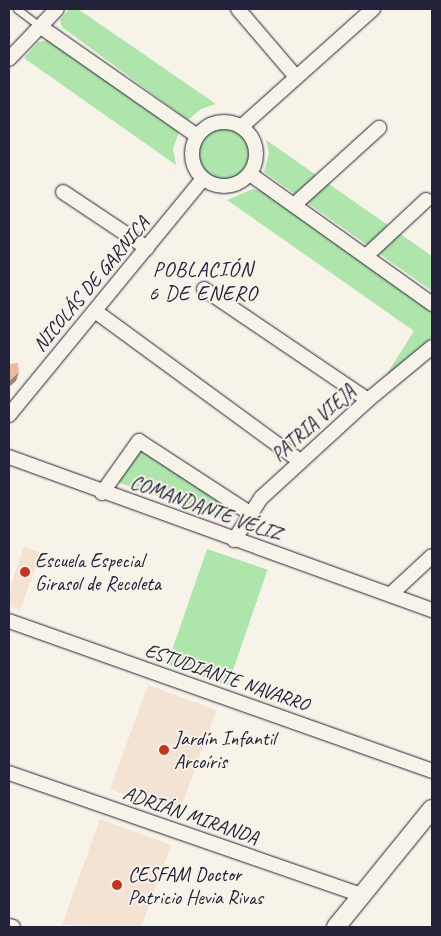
<!DOCTYPE html>
<meta charset="utf-8">
<style>
body{margin:0}
#map{position:relative;width:441px;height:936px;overflow:hidden;background:#f7f3e8;font-family:Caveat,sans-serif}
div>[style]{position:absolute}
.built>*{inset:0;background:#f4e2d2;transform-origin:0 0}
.green>*{inset:0;background:#ade5aa;transform-origin:0 0}
.round{border-radius:50%}
.roads{filter:drop-shadow(0 0 1px #22223b) drop-shadow(0 0 1px #22223b)}
.service>*{height:7px;margin:-3.5px;padding:0 3.5px;transform-origin:3.5px;border-radius:3.5px;background:#f7f3e8}
.minor>*{height:14px;margin:-7px;padding:0 7px;transform-origin:7px;border-radius:7px;background:#f7f3e8}
.minor>.ring{margin:-7px;padding:0;box-sizing:content-box;background:none;border:14px solid #f7f3e8;border-radius:50%}
.tertiary>*{height:18px;margin:-9px;padding:0 9px;transform-origin:9px;border-radius:9px;background:#f7f3e8}
.shaded-wall>*{inset:0;background:#a6846f}
.building>*{inset:0;background:#edbc9e}
.dots>*{width:14px;height:14px;translate:-50% -50%;box-sizing:border-box;border:2px solid #f7f3e8;border-radius:50%}
span{translate:-50% -50%;white-space:nowrap;text-align:center;line-height:1.15;-webkit-text-stroke:4px #f7f3e8;paint-order:stroke}
.street-label{font-size:20px;color:#22223b}
.poi-label{font-size:20px;color:#22223b}
.left{translate:0 -50%;text-align:left}
.neighbourhood-label{font-size:21px;color:#22223b;letter-spacing:1px}
.frame{position:absolute;inset:0;border:10px solid #22223b;pointer-events:none}
</style>
<div id="map">
<div class="built">
<i style="clip-path:polygon(24px 547px,41px 553px,20px 610px,9px 606px,9px 591px)"></i>
<i style="left:148px;top:685px;width:73px;height:111px;rotate:20deg"></i>
<i style="clip-path:polygon(100px 819px,171px 845px,141px 927px,62px 925px)"></i>
</div>
<div class="green">
<i style="clip-path:polygon(69px 9px,78px 9px,216px 104px,201px 109px,188px 120px,62px 27px,60px 20px)"></i>
<i style="clip-path:polygon(49px 40px,179px 132px,173px 149px,176px 165px,24px 58px,38px 42px)"></i>
<i class="round" style="left:199px;top:127px;width:52px;height:52px"></i>
<i style="clip-path:polygon(266px 140px,432px 256px,432px 291px,264px 172px,269px 153px)"></i>
<i style="clip-path:polygon(253px 189px,260px 190px,432px 312px,432px 337px,385px 377px,414px 331px,227px 200px)"></i>
<i style="clip-path:polygon(139px 448px,237px 511px,228px 521px,114px 481px)"></i>
<i style="left:207px;top:549px;width:64px;height:122px;rotate:19deg"></i>
</div>
<div class="roads">
<div class="service">
<i style="left:17px;top:9px;width:30px;rotate:37deg"></i>
</div>
<div class="minor">
<i style="left:238px;top:9px;width:89px;rotate:49.5deg"></i>
<i style="left:41px;top:27px;width:190px;rotate:34.9deg"></i>
<i style="left:9px;top:59px;width:69px;rotate:-46.2deg"></i>
<i class="ring" style="left:192px;top:122px;width:50px;height:50px"></i>
<i style="left:242px;top:126px;width:176px;rotate:-41.8deg"></i>
<i style="left:250px;top:174px;width:224px;rotate:35.5deg"></i>
<i style="left:63px;top:192px;width:101px;rotate:33.7deg"></i>
<i style="left:294px;top:205px;width:115px;rotate:-42.2deg"></i>
<i style="left:366px;top:256px;width:82px;rotate:-43deg"></i>
<i style="left:204px;top:289px;width:198px;rotate:34.1deg"></i>
<i style="left:95px;top:311px;width:254px;rotate:36.2deg"></i>
<i style="left:9px;top:415px;width:306px;rotate:-50.6deg"></i>
<i style="left:9px;top:457px;width:450px;rotate:19.9deg"></i>
<i style="left:102px;top:493px;width:64px;rotate:-54.6deg"></i>
<i style="left:139px;top:441px;width:134px;rotate:33.1deg"></i>
<i style="left:234px;top:540px;width:50px;rotate:-57.3deg"></i>
<i style="left:261px;top:498px;width:145px;rotate:-42.5deg"></i>
<i style="left:368px;top:400px;width:83px;rotate:-39.6deg"></i>
<i style="left:390px;top:595px;width:57px;rotate:-42.9deg"></i>
<i style="left:9px;top:621px;width:449px;rotate:19.5deg"></i>
<i style="left:9px;top:773px;width:373px;rotate:19.1deg"></i>
<i style="left:9px;top:926px;width:4px;rotate:14deg"></i>
</div>
<div class="tertiary">
<i style="left:336px;top:927px;width:152px;rotate:-50.9deg"></i>
</div>
</div>
<div class="shaded-wall">
<i style="clip-path:polygon(19px 372px,16px 381px,9px 387px,9px 381px)"></i>
</div>
<div class="building">
<i style="clip-path:polygon(18px 363px,19px 372px,9px 381px,9px 364px)"></i>
</div>
<div class="dots">
<i style="left:25px;top:572px;background:#c8321e"></i>
<i style="left:164px;top:750px;background:#c8321e"></i>
<i style="left:117px;top:885px;background:#c8321e"></i>
</div>
<div class="street-label">
<span style="left:91px;top:284px;rotate:-50deg">NICOLÁS DE GARNICA</span>
<span style="left:313px;top:423px;rotate:-42deg">PATRIA VIEJA</span>
<span style="left:206px;top:508px;rotate:20deg">COMANDANTE VÉLIZ</span>
<span style="left:227px;top:677px;rotate:19deg">ESTUDIANTE NAVARRO</span>
<span style="left:191px;top:815px;rotate:19deg">ADRIÁN MIRANDA</span>
</div>
<div class="poi-label">
<span class="left" style="left:35px;top:572px">Escuela Especial<br>Girasol de Recoleta</span>
<span class="left" style="left:174px;top:750px">Jardín Infantil<br>Arcoíris</span>
<span class="left" style="left:128px;top:886px">CESFAM Doctor<br>Patricio Hevia Rivas</span>
</div>
<div class="neighbourhood-label">
<span style="left:203px;top:281px">POBLACIÓN<br>6 DE ENERO</span>
</div>
<div class="frame"></div>
</div>
